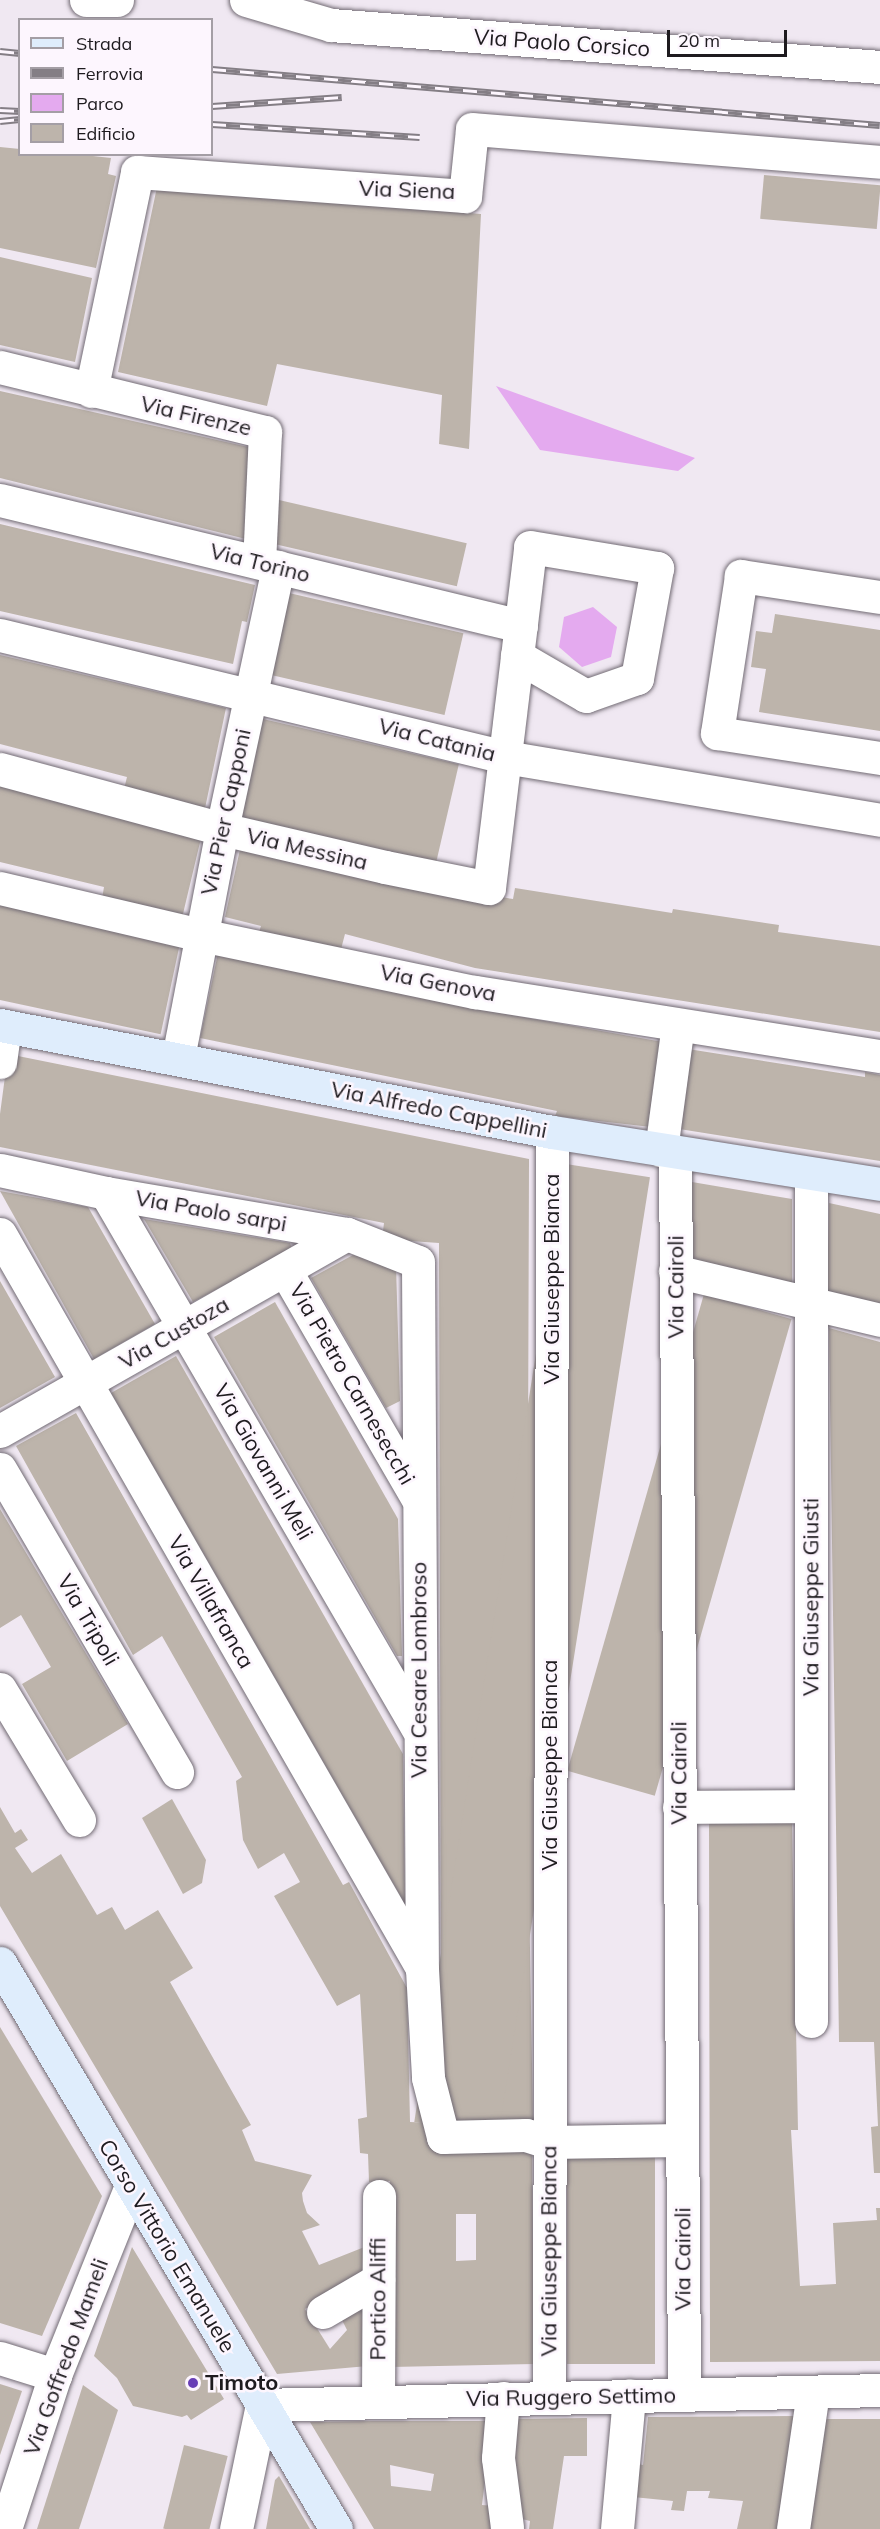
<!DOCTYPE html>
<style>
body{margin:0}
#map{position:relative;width:880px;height:2529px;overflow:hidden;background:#f0e8f2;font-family:Mulish,sans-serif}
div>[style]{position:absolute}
.green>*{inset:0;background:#e4aaef}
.building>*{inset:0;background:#bdb4ab;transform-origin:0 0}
.roads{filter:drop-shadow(0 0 2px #726b74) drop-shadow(0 0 2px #726b74)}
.street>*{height:33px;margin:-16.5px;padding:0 16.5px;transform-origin:16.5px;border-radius:16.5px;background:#fff}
.secondary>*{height:33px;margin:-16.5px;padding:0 16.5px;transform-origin:16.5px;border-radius:16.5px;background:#dfedfc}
.rail>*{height:7px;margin-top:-3.5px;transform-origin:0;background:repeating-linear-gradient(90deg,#fdf6fe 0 14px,#847e85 0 28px);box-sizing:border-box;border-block:2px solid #847e85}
.dots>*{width:16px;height:16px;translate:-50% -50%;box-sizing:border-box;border:3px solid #fdf6fe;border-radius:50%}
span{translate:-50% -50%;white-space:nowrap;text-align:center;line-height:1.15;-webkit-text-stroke:5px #fdf6fe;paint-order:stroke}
.street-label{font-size:22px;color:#1e1b1f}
.poi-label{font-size:22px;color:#1e1b1f;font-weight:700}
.left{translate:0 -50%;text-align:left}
.legend{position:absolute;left:18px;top:18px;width:195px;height:138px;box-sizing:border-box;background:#fdf6fe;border:2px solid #a49ea5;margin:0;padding:8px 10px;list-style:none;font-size:18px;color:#1e1b1f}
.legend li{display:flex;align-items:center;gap:12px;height:30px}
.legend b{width:30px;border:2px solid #a49ea5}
.scale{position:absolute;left:667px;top:30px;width:120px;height:27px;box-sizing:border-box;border:3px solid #1e1b1f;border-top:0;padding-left:8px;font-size:18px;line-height:21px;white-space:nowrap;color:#1e1b1f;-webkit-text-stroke:4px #fdf6fe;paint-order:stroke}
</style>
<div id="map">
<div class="green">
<i style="clip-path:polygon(496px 386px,648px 441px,695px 458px,678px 471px,540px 450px)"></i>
<i style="clip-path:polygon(593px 607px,617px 627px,611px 657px,582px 667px,559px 647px,564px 617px)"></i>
</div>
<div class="building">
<i style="clip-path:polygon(0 147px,20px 149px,20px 154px,75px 154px,111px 158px,108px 174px,116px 176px,96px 268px,0 248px)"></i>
<i style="left:764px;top:175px;width:117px;height:44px;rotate:5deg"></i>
<i style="clip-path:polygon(157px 187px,481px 214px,469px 449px,439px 444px,442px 395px,277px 364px,267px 406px,118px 372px)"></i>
<i style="clip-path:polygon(0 257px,92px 278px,75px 362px,0 345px)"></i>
<i style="clip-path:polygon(0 391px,261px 450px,250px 540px,0 478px)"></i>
<i style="left:266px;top:497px;width:206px;height:44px;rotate:13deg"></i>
<i style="clip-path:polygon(0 524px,255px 585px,247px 622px,242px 621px,233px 664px,0 611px)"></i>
<i style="left:289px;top:593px;width:179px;height:84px;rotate:13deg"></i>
<i style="clip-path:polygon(775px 614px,880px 630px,880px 731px,759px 712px,766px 669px,751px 667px,756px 631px,772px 633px)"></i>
<i style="clip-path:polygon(0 655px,226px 708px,204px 813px,123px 793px,127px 777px,0 744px)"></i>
<i style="left:263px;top:719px;width:201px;height:104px;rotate:13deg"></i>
<i style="clip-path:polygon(0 785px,202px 834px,182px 918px,102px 899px,104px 887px,0 862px)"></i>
<i style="clip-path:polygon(241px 845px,396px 879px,513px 899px,515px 888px,672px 913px,673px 909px,779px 925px,778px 932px,880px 946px,880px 1032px,475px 968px,345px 934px,340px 953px,258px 935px,261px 926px,225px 917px)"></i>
<i style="left:0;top:905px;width:184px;height:93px;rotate:12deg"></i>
<i style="clip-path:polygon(218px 953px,456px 1005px,663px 1042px,651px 1127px,555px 1116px,557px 1111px,200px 1038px)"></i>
<i style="clip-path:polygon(688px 1049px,865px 1077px,865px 1072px,880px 1075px,880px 1161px,673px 1128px)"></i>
<i style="clip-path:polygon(8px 1054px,529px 1159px,527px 1774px,533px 2123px,448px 2127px,442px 2066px,441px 2007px,439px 1243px,382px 1239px,384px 1223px,0 1147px,0 1114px)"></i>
<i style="left:566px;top:1164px;width:85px;height:970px;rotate:9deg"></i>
<i style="clip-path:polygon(692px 1182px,792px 1199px,792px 1285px,691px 1261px)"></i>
<i style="clip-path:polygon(0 1191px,88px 1207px,155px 1324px,94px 1359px)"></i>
<i style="clip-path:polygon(829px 1203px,880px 1214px,880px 1306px,827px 1293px)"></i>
<i style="clip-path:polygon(144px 1219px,290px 1243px,292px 1249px,193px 1302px)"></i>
<i style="clip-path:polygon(353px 1255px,396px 1265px,400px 1401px,386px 1408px,311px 1278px)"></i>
<i style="clip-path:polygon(0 1281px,55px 1377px,0 1408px)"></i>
<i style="left:704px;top:1294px;width:91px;height:496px;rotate:16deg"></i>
<i style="clip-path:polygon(275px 1302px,398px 1519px,402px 1656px,397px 1656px,214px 1337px)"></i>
<i style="clip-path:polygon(829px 1328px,880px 1342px,880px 2173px,874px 2173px,871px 2127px,878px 2126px,874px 2042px,839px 2042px)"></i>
<i style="clip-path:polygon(176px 1356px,403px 1754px,405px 1904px,111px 1393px)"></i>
<i style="clip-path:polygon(evenodd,76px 1413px,343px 1885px,349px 1882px,407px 1988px,410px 2122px,434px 2123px,532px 2147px,534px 2364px,391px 2367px,390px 2181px,369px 2182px,368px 2154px,360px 2153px,358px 2119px,367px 2117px,360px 1994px,337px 2006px,274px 1896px,300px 1882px,284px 1853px,258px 1869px,243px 1840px,236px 1781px,242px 1777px,162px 1636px,133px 1655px,16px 1446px,76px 1413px,456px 2214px,476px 2214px,476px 2260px,456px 2261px,456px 2214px)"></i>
<i style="clip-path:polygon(0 1509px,128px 1724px,67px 1761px,22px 1684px,51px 1667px,21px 1615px,0 1628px)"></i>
<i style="clip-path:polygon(172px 1799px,206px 1860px,202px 1883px,183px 1894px,142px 1818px)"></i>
<i style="clip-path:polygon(0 1807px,15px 1833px,21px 1829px,28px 1840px,15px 1848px,32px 1873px,61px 1854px,97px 1915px,112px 1907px,125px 1930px,158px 1910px,193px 1968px,170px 1982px,251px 2125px,242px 2130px,255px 2161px,312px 2175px,302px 2193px,303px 2201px,307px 2213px,320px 2225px,302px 2231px,319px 2265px,367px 2246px,367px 2274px,305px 2309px,330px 2349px,347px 2330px,339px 2314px,367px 2297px,368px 2366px,277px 2374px,0 1906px)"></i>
<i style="clip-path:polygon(709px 1821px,792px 1823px,798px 2130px,791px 2130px,800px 2286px,836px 2284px,833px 2223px,877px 2220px,876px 2208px,880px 2208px,880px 2361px,710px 2362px)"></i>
<i style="clip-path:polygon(0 2027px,102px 2196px,42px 2336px,0 2323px)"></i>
<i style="left:655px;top:2149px;width:215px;height:88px;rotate:90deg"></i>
<i style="clip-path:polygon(132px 2247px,224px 2399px,191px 2420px,187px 2415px,182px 2417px,133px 2406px,117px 2378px,94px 2356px)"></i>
<i style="clip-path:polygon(0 2384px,22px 2391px,0 2455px)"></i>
<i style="clip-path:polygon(83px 2385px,118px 2410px,79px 2529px,37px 2529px)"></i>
<i style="clip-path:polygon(794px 2416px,777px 2529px,737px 2529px,743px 2501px,708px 2498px,710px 2491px,687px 2491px,684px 2511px,671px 2510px,673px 2501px,633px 2497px,638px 2464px,643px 2465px,648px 2417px)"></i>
<i style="clip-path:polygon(587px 2418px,587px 2456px,564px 2456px,553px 2529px,529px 2529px,530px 2521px,518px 2518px,520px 2496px,510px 2455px,513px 2419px)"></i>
<i style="clip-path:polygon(825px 2419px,880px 2419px,880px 2529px,810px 2529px)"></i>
<i style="clip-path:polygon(evenodd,373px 2421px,492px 2421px,482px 2505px,494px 2506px,490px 2529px,374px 2529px,310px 2422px,373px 2421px,390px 2465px,434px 2474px,431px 2491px,391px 2486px,390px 2465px)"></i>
<i style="left:184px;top:2445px;width:45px;height:86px;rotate:14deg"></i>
<i style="clip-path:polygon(279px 2476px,310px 2529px,266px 2529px,275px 2480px)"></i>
</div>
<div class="roads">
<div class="street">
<i style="left:86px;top:0;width:31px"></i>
<i style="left:246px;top:0;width:89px;rotate:16.4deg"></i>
<i style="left:331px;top:25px;width:551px;rotate:4.37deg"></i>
<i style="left:0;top:367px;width:273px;rotate:13.8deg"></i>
<i style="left:265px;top:432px;width:130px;rotate:92.6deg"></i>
<i style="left:91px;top:391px;width:224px;rotate:-78.1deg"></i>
<i style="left:137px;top:172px;width:329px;rotate:4.2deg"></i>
<i style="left:465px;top:196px;width:67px;rotate:-84deg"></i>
<i style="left:472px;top:129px;width:409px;rotate:4.6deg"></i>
<i style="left:0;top:500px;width:536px;rotate:13.6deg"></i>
<i style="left:880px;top:597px;width:141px;rotate:-171.4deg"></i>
<i style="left:741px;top:576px;width:159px;rotate:98.7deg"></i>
<i style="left:717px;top:733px;width:165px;rotate:8.7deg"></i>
<i style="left:0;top:635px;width:520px;rotate:13.58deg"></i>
<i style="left:505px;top:757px;width:380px;rotate:9.5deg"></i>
<i style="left:0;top:769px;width:230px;rotate:15.1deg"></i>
<i style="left:222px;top:829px;width:167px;rotate:13.1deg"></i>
<i style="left:385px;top:867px;width:106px;rotate:11.4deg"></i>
<i style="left:489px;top:888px;width:343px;rotate:-83.1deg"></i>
<i style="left:530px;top:547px;width:129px;rotate:9.4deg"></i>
<i style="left:657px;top:568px;width:112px;rotate:100.3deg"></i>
<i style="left:637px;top:678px;width:54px;rotate:160.6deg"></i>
<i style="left:586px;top:696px;width:80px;rotate:-149.9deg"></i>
<i style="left:0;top:888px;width:206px;rotate:13.2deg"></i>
<i style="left:201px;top:935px;width:280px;rotate:11.8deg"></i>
<i style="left:475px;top:992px;width:410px;rotate:9deg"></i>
<i style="left:178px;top:1058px;width:233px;rotate:-79.1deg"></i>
<i style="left:222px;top:829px;width:268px;rotate:-77.9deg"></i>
<i style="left:0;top:1062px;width:36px;rotate:-82deg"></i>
<i style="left:661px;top:1150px;width:126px;rotate:-82.3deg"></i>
<i style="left:675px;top:1152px;width:1242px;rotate:89.58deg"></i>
<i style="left:0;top:1170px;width:108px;rotate:12.2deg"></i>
<i style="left:106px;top:1193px;width:244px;rotate:9.7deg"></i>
<i style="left:347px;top:1234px;width:76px;rotate:21.5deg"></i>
<i style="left:418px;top:1262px;width:707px;rotate:89.68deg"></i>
<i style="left:422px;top:1969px;width:109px;rotate:86.8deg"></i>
<i style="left:428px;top:2078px;width:61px;rotate:75.7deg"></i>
<i style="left:443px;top:2137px;width:83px;rotate:-1.4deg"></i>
<i style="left:526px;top:2135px;width:23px;rotate:18deg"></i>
<i style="left:548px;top:2142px;width:134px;rotate:-0.9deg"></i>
<i style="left:106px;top:1193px;width:620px;rotate:59.8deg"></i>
<i style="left:0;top:1234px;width:844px;rotate:60.1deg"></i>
<i style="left:285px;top:1270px;width:263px;rotate:59.9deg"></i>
<i style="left:675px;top:1271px;width:211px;rotate:13.4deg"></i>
<i style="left:0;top:1431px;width:399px;rotate:-29.6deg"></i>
<i style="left:0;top:1469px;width:351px;rotate:59.7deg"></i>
<i style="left:0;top:1689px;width:153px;rotate:58.9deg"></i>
<i style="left:679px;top:1807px;width:132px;rotate:-0.4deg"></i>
<i style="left:811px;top:2021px;width:847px;rotate:-90deg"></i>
<i style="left:323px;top:2312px;width:64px;rotate:-30.2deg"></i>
<i style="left:0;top:2358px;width:58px;rotate:17.2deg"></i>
<i style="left:549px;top:2397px;width:1265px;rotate:-89.86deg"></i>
<i style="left:503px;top:2398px;width:60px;rotate:94.8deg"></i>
<i style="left:498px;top:2458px;width:70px;rotate:82.6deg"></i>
<i style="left:378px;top:2401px;width:205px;rotate:-89.7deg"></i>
<i style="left:5px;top:2529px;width:162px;rotate:-72deg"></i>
<i style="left:55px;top:2375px;width:204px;rotate:-68.1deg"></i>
<i style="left:236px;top:2529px;width:127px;rotate:-78.2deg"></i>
<i style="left:262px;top:2405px;width:618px;rotate:-1.39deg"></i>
<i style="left:617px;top:2529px;width:134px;rotate:-84.8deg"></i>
<i style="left:793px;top:2529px;width:138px;rotate:-81.7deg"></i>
</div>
<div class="secondary">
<i style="left:0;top:1025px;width:562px;rotate:10.97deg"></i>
<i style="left:552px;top:1132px;width:332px;rotate:9deg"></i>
<i style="left:0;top:1963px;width:658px;rotate:59.3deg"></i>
</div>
</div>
<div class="rail">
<i style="left:0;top:51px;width:20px;rotate:6deg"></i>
<i style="left:212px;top:69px;width:670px;rotate:4.79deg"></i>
<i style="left:212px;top:106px;width:130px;rotate:-4deg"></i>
<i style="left:0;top:110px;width:20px;rotate:3deg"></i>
<i style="left:0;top:121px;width:20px;rotate:-6deg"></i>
<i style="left:212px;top:124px;width:208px;rotate:3.6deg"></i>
</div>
<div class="dots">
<i style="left:193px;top:2383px;background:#683eb6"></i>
</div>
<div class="street-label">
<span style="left:562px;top:43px;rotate:4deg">Via Paolo Corsico</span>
<span style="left:407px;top:190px;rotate:2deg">Via Siena</span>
<span style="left:196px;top:416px;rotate:13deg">Via Firenze</span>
<span style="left:260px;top:563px;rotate:14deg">Via Torino</span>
<span style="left:437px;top:740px;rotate:14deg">Via Catania</span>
<span style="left:226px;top:812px;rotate:-78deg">Via Pier Capponi</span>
<span style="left:307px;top:849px;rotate:13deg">Via Messina</span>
<span style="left:438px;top:983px;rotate:11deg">Via Genova</span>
<span style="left:439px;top:1110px;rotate:11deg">Via Alfredo Cappellini</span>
<span style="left:211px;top:1211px;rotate:10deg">Via Paolo sarpi</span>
<span style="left:552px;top:1279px;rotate:-90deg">Via Giuseppe Bianca</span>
<span style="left:676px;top:1287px;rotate:-90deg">Via Cairoli</span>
<span style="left:174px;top:1333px;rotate:-30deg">Via Custoza</span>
<span style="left:352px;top:1384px;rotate:60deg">Via Pietro Carnesecchi</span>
<span style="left:263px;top:1462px;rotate:60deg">Via Giovanni Meli</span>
<span style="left:811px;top:1597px;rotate:-90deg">Via Giuseppe Giusti</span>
<span style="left:211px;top:1602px;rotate:60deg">Via Villafranca</span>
<span style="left:88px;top:1620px;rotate:60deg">Via Tripoli</span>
<span style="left:419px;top:1670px;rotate:-90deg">Via Cesare Lombroso</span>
<span style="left:550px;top:1765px;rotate:-90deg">Via Giuseppe Bianca</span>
<span style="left:679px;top:1773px;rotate:-90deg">Via Cairoli</span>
<span style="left:167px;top:2246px;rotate:59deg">Corso Vittorio Emanuele</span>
<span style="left:549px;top:2251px;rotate:-90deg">Via Giuseppe Bianca</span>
<span style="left:683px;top:2259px;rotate:-90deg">Via Cairoli</span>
<span style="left:378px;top:2299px;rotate:-90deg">Portico Aliffi</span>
<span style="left:66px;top:2357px;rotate:-70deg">Via Goffredo Mameli</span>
<span style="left:571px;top:2397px;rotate:-1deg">Via Ruggero Settimo</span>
</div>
<div class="poi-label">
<span class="left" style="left:205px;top:2383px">Timoto</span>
</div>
<ul class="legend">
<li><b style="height:8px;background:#dfedfc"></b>Strada</li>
<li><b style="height:8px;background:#847e85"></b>Ferrovia</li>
<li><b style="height:16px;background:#e4aaef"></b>Parco</li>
<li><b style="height:16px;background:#bdb4ab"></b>Edificio</li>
</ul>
<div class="scale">20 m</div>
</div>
